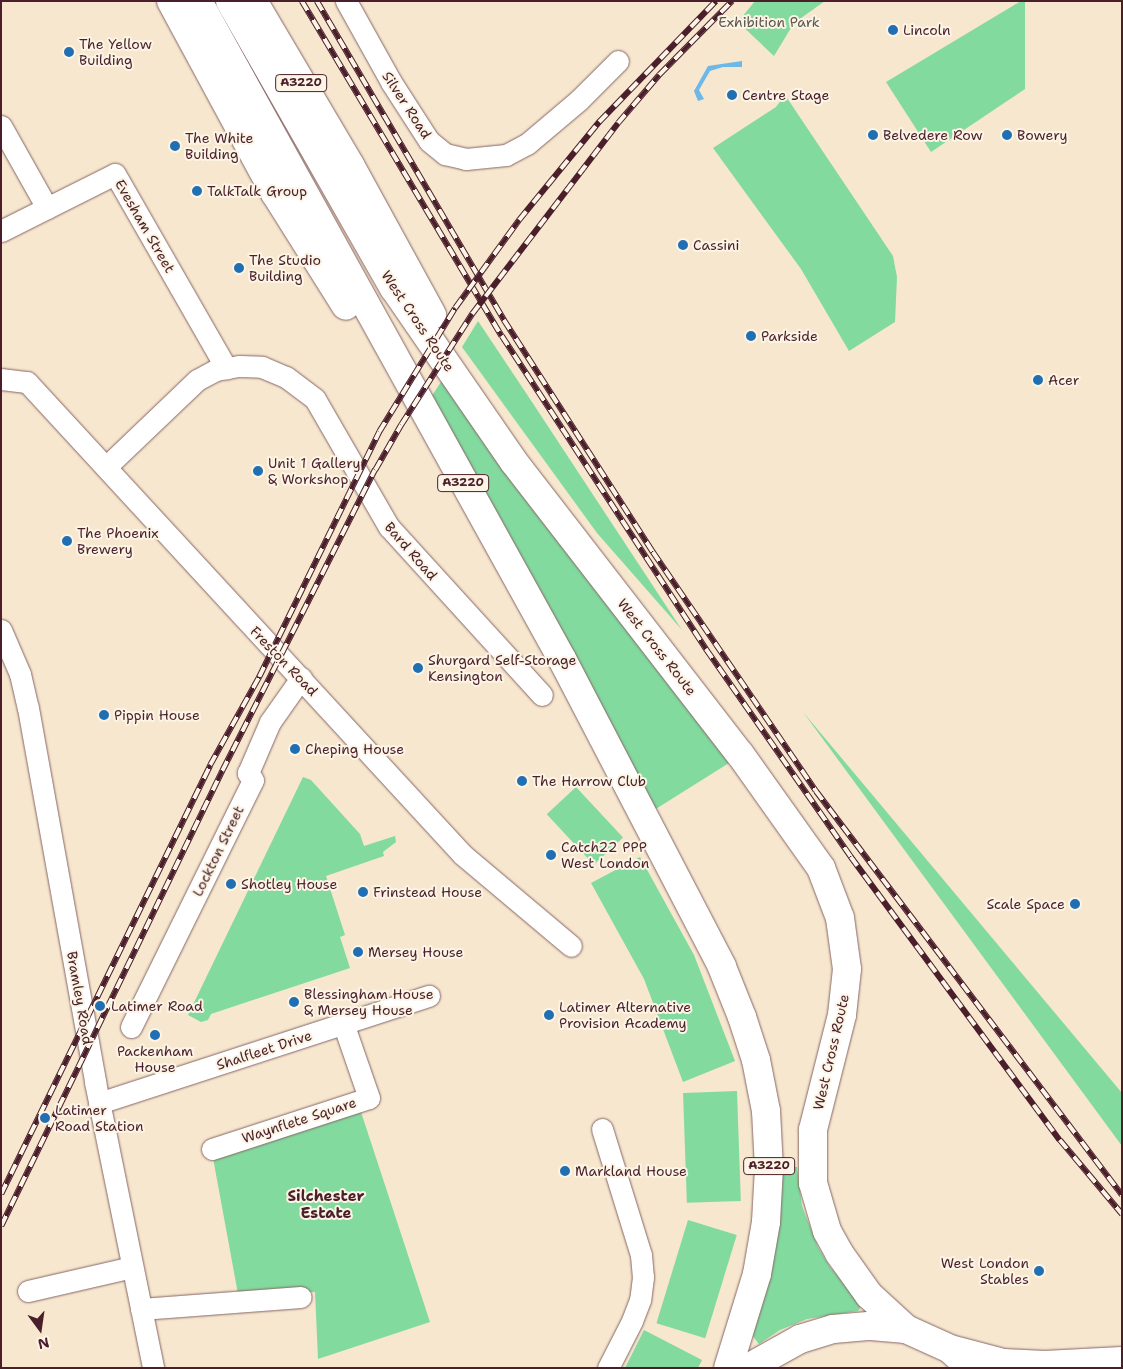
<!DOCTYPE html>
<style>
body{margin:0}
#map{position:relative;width:1123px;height:1369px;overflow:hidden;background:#f7e7cf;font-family:"Shantell Sans",sans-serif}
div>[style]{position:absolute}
.green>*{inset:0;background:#82da9f;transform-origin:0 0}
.water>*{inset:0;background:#6db8e6}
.roads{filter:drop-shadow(0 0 1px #876564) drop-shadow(0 0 1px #876564)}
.minor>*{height:21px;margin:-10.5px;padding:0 10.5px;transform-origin:10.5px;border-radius:10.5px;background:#fff}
.highway>*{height:28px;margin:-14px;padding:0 14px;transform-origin:14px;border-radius:14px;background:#fff}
.rail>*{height:5.5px;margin-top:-2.75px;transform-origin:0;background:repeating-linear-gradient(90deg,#fcf5e5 0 11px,#4a1f2b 0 22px);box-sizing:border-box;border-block:1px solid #4a1f2b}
.dots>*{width:14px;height:14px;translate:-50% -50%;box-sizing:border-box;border:2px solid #fcf5e5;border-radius:50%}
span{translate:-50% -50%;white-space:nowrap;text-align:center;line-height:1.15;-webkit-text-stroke:4px #fcf5e5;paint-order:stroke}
.shield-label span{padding:1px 4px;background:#fcf5e5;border:1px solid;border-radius:4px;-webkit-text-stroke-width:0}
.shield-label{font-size:12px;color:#4a1f2b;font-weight:700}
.park-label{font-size:14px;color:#5b574e}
.poi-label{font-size:14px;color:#4a1f2b}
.left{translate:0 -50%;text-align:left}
.right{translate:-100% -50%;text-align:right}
.street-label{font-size:14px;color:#4a1f2b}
.neighbourhood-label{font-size:15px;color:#4a1f2b;font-weight:700}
.frame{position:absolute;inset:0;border:2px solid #4a1f2b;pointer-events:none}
.north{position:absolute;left:15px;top:1304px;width:50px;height:50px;-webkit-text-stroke:4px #fcf5e5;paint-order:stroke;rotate:166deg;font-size:14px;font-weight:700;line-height:20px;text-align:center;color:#4a1f2b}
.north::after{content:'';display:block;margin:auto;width:18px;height:22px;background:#4a1f2b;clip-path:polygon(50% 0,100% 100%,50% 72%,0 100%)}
</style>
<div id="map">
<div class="green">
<i style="clip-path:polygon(755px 1px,825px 1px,794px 23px,774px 56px,738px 22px)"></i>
<i style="clip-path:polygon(1021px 1px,1025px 1px,1025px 89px,931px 152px,886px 82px)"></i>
<i style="clip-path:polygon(785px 95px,893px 256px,897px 277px,895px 322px,849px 351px,801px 269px,713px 148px,776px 107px)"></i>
<i style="clip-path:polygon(478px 321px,532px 402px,682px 630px,597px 533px,462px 347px)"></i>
<i style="clip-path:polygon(443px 379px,502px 469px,729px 763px,651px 812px,429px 400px)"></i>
<i style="clip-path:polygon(803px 712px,1122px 1093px,1122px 1146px)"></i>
<i style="clip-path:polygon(303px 777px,311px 780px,360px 834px,364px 846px,395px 836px,396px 842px,383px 852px,384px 856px,326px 876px,345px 935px,340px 937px,350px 968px,211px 1014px,208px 1020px,201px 1022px,188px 1015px)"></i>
<i style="left:576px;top:787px;width:69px;height:40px;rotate:47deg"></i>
<i style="clip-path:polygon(640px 857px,694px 955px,735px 1061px,683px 1082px,644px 979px,591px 883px)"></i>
<i style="left:737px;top:1091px;width:110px;height:54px;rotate:88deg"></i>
<i style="clip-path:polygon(360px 1109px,430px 1322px,318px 1359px,315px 1292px,238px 1294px,213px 1158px)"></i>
<i style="clip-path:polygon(778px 1165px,797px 1167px,802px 1206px,818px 1247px,830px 1267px,863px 1304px,858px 1311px,807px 1319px,780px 1330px,759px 1344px,751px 1334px)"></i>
<i style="left:688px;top:1220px;width:51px;height:108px;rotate:17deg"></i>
<i style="clip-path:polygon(644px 1330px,702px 1360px,698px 1368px,625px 1368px)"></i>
</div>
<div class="water">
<i style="clip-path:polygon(742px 61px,742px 67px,723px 67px,710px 71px,699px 90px,704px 99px,698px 101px,694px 91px,708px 66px)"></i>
</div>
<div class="roads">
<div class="minor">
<i style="left:346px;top:1px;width:93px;rotate:60.9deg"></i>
<i style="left:391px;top:82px;width:70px;rotate:57.2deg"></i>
<i style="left:429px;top:141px;width:21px;rotate:39deg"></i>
<i style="left:445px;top:154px;width:22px;rotate:13deg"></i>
<i style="left:466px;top:159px;width:40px;rotate:-5.7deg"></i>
<i style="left:506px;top:155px;width:24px;rotate:-28deg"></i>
<i style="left:527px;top:144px;width:68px;rotate:-40.2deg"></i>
<i style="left:579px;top:100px;width:55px;rotate:-45deg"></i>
<i style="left:1px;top:126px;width:94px;rotate:60.7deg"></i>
<i style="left:1px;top:231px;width:127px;rotate:-26.6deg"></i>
<i style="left:115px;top:174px;width:224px;rotate:60.2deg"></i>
<i style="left:1px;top:379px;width:26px;rotate:7deg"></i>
<i style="left:27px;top:382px;width:643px;rotate:47.33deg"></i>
<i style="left:463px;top:855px;width:141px;rotate:40.1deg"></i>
<i style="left:107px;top:466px;width:124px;rotate:-43.7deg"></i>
<i style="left:197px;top:380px;width:21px;rotate:-28deg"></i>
<i style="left:216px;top:370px;width:23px;rotate:-10deg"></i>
<i style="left:239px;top:366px;width:23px;rotate:2deg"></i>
<i style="left:262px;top:367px;width:26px;rotate:23deg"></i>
<i style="left:286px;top:377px;width:36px;rotate:37deg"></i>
<i style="left:315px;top:399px;width:148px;rotate:60deg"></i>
<i style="left:389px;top:527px;width:227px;rotate:47.7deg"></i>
<i style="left:1px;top:630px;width:48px;rotate:66.6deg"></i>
<i style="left:20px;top:674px;width:35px;rotate:77deg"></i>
<i style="left:28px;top:708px;width:380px;rotate:79.8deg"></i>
<i style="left:95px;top:1082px;width:292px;rotate:78.5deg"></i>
<i style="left:131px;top:1027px;width:275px;rotate:-63.7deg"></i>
<i style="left:253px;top:780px;width:9px;rotate:-126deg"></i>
<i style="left:248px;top:773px;width:56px;rotate:-66.7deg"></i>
<i style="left:270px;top:722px;width:54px;rotate:-54.8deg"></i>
<i style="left:99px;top:1103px;width:347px;rotate:-18deg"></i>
<i style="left:602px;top:1129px;width:132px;rotate:72.8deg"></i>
<i style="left:641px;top:1255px;width:22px;rotate:85deg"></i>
<i style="left:643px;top:1277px;width:23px;rotate:97deg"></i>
<i style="left:640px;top:1300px;width:22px;rotate:111deg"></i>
<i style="left:632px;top:1321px;width:53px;rotate:117.1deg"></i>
<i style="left:212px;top:1149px;width:165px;rotate:-18deg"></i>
<i style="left:369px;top:1098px;width:79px;rotate:-109.1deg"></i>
<i style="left:28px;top:1291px;width:107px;rotate:-13deg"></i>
<i style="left:141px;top:1309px;width:160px;rotate:-4.3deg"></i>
</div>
<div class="highway">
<i style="left:171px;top:1px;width:218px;rotate:61.6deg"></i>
<i style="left:275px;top:193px;width:133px;rotate:57.9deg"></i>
<i style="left:198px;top:1px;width:752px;rotate:61.05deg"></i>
<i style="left:562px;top:659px;width:347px;rotate:62.5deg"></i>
<i style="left:722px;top:967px;width:54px;rotate:68.2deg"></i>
<i style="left:742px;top:1017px;width:45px;rotate:72deg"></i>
<i style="left:756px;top:1060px;width:52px;rotate:78.9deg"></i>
<i style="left:766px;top:1111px;width:57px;rotate:87deg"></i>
<i style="left:769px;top:1168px;width:54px;rotate:93.2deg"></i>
<i style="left:766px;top:1222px;width:53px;rotate:99.8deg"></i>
<i style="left:757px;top:1274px;width:98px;rotate:107.1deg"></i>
<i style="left:230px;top:1px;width:331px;rotate:60.3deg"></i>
<i style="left:394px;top:288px;width:211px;rotate:55.4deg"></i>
<i style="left:514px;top:462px;width:369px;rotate:52.3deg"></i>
<i style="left:740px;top:754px;width:140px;rotate:54.6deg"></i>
<i style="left:821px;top:868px;width:53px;rotate:69.2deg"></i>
<i style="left:840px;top:918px;width:51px;rotate:82.2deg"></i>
<i style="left:847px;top:969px;width:46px;rotate:96.2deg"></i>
<i style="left:842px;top:1015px;width:119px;rotate:104.2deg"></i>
<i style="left:813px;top:1130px;width:53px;rotate:90deg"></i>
<i style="left:813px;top:1183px;width:50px;rotate:73.7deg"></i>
<i style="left:827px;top:1231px;width:25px;rotate:61deg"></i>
<i style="left:839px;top:1253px;width:52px;rotate:54.5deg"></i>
<i style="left:869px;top:1295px;width:50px;rotate:42.6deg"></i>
<i style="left:253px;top:1px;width:191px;rotate:59.4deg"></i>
<i style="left:350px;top:165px;width:171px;rotate:61.3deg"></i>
<i style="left:954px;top:1350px;width:51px;rotate:14.9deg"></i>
<i style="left:1003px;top:1363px;width:42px;rotate:2.7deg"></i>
<i style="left:1045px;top:1365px;width:77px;rotate:-3deg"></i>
<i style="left:748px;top:1368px;width:60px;rotate:-29.1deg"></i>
<i style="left:800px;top:1339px;width:34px;rotate:-17deg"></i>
<i style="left:833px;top:1329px;width:38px;rotate:-5deg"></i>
<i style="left:871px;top:1326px;width:35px;rotate:5deg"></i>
<i style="left:906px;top:1329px;width:48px;rotate:24.4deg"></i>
<i style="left:950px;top:1349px;width:28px;rotate:42deg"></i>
</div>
</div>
<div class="rail">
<i style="left:302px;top:1px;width:390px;rotate:59.2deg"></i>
<i style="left:502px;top:336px;width:374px;rotate:56.9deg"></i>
<i style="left:706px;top:649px;width:254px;rotate:55.1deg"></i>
<i style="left:851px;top:857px;width:352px;rotate:53.6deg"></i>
<i style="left:1060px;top:1140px;width:97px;rotate:50deg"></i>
<i style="left:317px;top:1px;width:370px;rotate:59.6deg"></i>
<i style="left:504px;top:320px;width:276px;rotate:57.3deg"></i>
<i style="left:653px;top:552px;width:289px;rotate:55.7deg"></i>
<i style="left:816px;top:791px;width:507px;rotate:52.86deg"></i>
<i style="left:1px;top:1194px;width:477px;rotate:-64deg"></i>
<i style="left:210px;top:765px;width:101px;rotate:-60.9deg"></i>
<i style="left:259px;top:677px;width:273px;rotate:-63.9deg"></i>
<i style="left:379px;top:432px;width:145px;rotate:-58.5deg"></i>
<i style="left:455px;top:308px;width:109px;rotate:-54deg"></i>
<i style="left:519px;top:220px;width:127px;rotate:-50.8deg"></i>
<i style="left:599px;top:122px;width:168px;rotate:-46deg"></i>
<i style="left:1px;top:1226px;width:506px;rotate:-64.09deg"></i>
<i style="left:222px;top:771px;width:338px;rotate:-63.1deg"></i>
<i style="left:375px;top:470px;width:52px;rotate:-60deg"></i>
<i style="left:401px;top:425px;width:132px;rotate:-57.4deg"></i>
<i style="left:472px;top:314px;width:240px;rotate:-52.6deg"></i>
<i style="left:618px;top:123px;width:63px;rotate:-49.5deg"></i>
<i style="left:659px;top:75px;width:104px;rotate:-45.4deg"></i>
</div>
<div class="dots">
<i style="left:893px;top:30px;background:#1f6fb2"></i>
<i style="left:69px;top:52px;background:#1f6fb2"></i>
<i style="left:732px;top:95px;background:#1f6fb2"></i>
<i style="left:873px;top:135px;background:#1f6fb2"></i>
<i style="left:1007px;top:135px;background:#1f6fb2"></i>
<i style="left:175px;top:146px;background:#1f6fb2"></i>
<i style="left:197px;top:191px;background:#1f6fb2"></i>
<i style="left:683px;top:245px;background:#1f6fb2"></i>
<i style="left:239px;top:268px;background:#1f6fb2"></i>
<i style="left:751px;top:336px;background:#1f6fb2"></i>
<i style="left:1038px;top:380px;background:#1f6fb2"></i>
<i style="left:258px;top:471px;background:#1f6fb2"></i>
<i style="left:67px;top:541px;background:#1f6fb2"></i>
<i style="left:418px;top:668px;background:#1f6fb2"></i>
<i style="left:104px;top:715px;background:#1f6fb2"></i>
<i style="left:295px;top:749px;background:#1f6fb2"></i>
<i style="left:522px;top:781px;background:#1f6fb2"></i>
<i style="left:551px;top:855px;background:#1f6fb2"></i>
<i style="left:231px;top:884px;background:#1f6fb2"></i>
<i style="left:363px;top:892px;background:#1f6fb2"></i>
<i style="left:1075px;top:904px;background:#1f6fb2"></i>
<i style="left:358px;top:952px;background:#1f6fb2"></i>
<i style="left:294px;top:1002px;background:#1f6fb2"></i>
<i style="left:100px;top:1006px;background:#1f6fb2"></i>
<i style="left:549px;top:1015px;background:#1f6fb2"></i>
<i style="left:155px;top:1035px;background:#1f6fb2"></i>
<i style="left:45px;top:1118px;background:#1f6fb2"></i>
<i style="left:565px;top:1171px;background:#1f6fb2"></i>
<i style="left:1039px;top:1271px;background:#1f6fb2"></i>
</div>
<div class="shield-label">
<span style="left:301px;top:83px">A3220</span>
<span style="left:463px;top:483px">A3220</span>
<span style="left:769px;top:1166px">A3220</span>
</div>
<div class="park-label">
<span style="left:769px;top:22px">Exhibition Park</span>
</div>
<div class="poi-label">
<span class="left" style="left:903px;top:30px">Lincoln</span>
<span class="left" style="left:79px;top:52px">The Yellow<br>Building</span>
<span class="left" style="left:742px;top:95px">Centre Stage</span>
<span class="left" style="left:883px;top:135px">Belvedere Row</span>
<span class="left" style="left:1017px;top:135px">Bowery</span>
<span class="left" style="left:185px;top:146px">The White<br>Building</span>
<span class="left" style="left:207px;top:191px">TalkTalk Group</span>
<span class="left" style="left:693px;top:245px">Cassini</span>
<span class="left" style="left:249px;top:268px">The Studio<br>Building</span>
<span class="left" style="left:761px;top:336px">Parkside</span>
<span class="left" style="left:1048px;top:380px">Acer</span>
<span class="left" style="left:268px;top:471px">Unit 1 Gallery<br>&amp; Workshop</span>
<span class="left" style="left:77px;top:541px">The Phoenix<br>Brewery</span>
<span class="left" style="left:428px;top:668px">Shurgard Self-Storage<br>Kensington</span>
<span class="left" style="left:114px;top:715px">Pippin House</span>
<span class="left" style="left:305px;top:749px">Cheping House</span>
<span class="left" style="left:532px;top:781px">The Harrow Club</span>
<span class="left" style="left:561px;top:855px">Catch22 PPP<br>West London</span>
<span class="left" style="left:241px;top:884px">Shotley House</span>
<span class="left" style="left:373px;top:892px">Frinstead House</span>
<span class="right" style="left:1065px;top:904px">Scale Space</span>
<span class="left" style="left:368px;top:952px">Mersey House</span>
<span class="left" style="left:304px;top:1002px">Blessingham House<br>&amp; Mersey House</span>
<span class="left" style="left:111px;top:1006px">Latimer Road</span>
<span class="left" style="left:559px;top:1015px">Latimer Alternative<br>Provision Academy</span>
<span style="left:155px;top:1059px">Packenham<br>House</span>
<span class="left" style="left:55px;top:1118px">Latimer<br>Road Station</span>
<span class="left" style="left:575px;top:1171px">Markland House</span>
<span class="right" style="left:1029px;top:1271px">West London<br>Stables</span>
</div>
<div class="street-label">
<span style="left:407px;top:105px;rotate:57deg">Silver Road</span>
<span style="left:145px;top:226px;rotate:60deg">Evesham Street</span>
<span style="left:418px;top:321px;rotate:56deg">West Cross Route</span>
<span style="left:411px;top:551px;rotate:49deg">Bard Road</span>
<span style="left:657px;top:647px;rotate:52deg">West Cross Route</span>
<span style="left:284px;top:661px;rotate:46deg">Freston Road</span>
<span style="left:218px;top:851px;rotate:-64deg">Lockton Street</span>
<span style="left:80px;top:998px;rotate:80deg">Bramley Road</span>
<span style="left:264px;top:1050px;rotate:-18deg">Shalfleet Drive</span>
<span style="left:831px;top:1052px;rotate:-77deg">West Cross Route</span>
<span style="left:299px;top:1120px;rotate:-18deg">Waynflete Square</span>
</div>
<div class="neighbourhood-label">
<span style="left:326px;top:1205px">Silchester<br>Estate</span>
</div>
<div class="frame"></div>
<div class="north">N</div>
</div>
